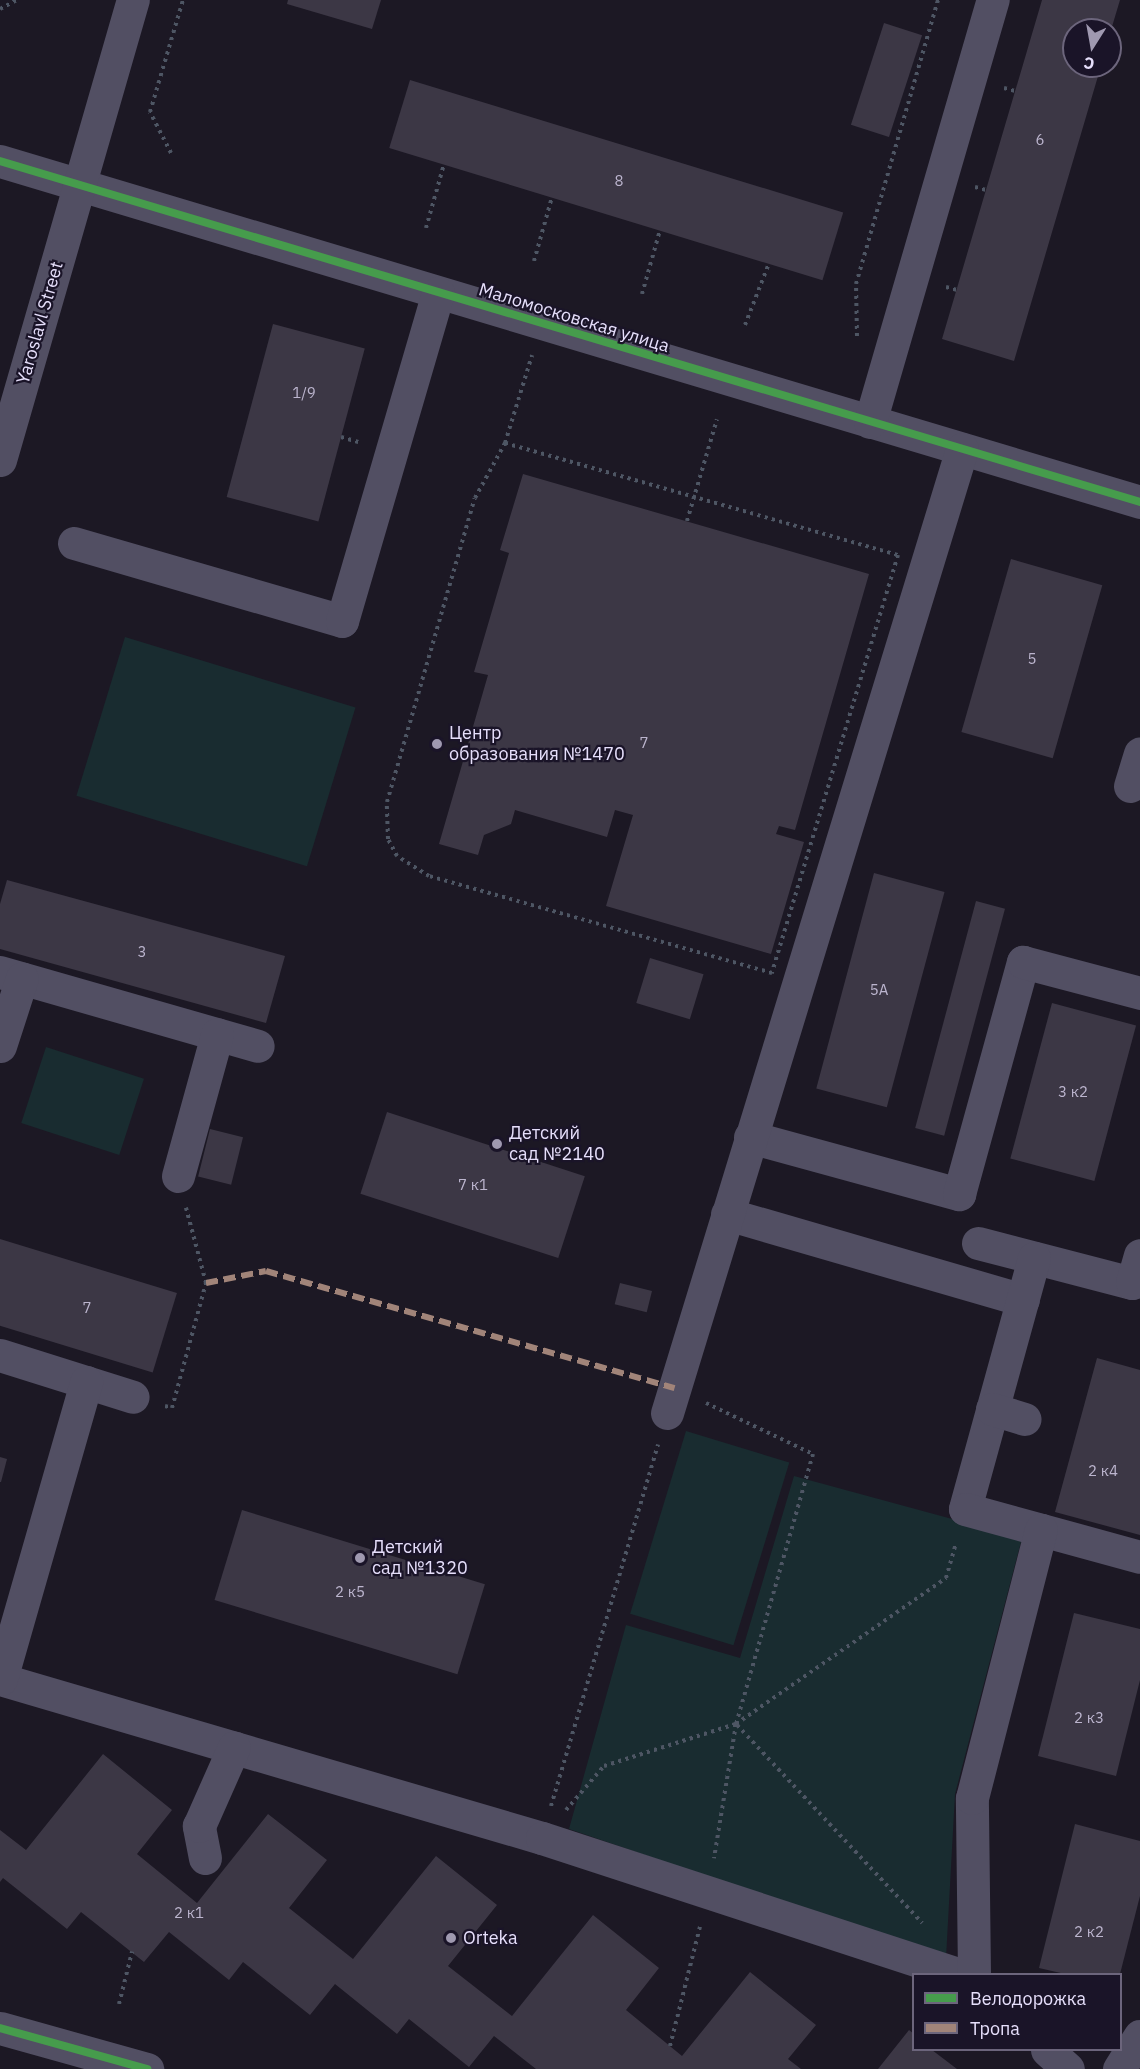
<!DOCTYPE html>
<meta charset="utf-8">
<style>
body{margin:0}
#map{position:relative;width:1140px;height:2069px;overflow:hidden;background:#1c1824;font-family:"IBM Plex Sans",sans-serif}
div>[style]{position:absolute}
.green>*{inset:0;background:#192c30;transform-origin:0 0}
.building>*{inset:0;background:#3c3745;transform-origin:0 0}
.path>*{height:4px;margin-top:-2px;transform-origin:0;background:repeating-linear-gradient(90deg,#4e5664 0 3px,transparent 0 7.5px)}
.minor>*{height:33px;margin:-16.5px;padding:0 16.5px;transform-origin:16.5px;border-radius:16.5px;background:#524f63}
.quiet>*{height:6px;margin-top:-3px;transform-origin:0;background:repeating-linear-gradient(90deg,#a18479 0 12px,transparent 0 18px)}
.cycleway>*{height:8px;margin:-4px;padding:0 4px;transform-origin:4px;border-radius:4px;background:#469c4c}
.dots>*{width:16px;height:16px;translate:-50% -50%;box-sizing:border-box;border:3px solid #1a1428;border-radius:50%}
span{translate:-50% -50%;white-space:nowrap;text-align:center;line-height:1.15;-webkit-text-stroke:4.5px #1a1428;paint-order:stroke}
.number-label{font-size:15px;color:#bcb5ce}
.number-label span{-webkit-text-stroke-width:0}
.street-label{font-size:18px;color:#e6dffb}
.poi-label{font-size:18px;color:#e6dffb}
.left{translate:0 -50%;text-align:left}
.legend{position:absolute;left:912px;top:1973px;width:210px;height:78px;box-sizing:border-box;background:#1a1428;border:2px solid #6c657c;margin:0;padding:8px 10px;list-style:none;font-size:18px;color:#e6dffb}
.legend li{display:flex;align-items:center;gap:12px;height:30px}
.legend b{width:30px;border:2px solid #6c657c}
.north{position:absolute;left:1062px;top:18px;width:60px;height:60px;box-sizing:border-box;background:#1a1428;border:2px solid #6c657c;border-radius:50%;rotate:191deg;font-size:16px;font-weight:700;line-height:24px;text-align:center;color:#e6dffb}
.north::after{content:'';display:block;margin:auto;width:21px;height:27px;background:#9f99b0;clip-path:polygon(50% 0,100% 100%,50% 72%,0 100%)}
</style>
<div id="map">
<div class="green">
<i style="left:125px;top:637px;width:241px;height:166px;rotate:17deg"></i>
<i style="left:46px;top:1047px;width:103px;height:80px;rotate:18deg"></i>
<i style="left:686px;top:1431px;width:108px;height:191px;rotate:17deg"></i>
<i style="clip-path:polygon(794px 1476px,1022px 1538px,955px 1794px,946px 1958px,569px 1829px,626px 1625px,740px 1658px)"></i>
</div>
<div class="building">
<i style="clip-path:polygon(288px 0,381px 0,372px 29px,287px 4px)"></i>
<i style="clip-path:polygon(1042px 0,1120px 0,1111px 30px,1074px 30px,1074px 66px,1101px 66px,1014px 361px,942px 339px)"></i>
<i style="left:884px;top:23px;width:40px;height:107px;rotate:18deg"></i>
<i style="left:410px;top:80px;width:453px;height:71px;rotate:17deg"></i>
<i style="left:273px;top:324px;width:95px;height:179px;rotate:15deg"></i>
<i style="clip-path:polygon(523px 474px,869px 574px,795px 830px,779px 826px,776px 834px,804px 842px,771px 954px,606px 906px,633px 815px,615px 810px,607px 837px,515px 810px,511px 824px,484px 835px,478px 855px,439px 844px,488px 675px,474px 672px,509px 553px,500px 550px)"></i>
<i style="left:1011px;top:559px;width:95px;height:180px;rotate:16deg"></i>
<i style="left:874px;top:873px;width:73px;height:223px;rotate:15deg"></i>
<i style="clip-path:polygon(7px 880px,285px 956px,266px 1023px,0 949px,0 904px)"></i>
<i style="left:976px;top:901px;width:30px;height:235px;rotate:15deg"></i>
<i style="left:650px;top:958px;width:56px;height:47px;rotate:17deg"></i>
<i style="left:1052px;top:1003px;width:87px;height:161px;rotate:15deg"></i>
<i style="left:387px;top:1112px;width:208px;height:86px;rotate:18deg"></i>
<i style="left:210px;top:1129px;width:34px;height:49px;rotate:14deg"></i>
<i style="left:0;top:1239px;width:185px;height:83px;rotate:17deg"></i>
<i style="left:620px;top:1283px;width:33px;height:22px;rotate:14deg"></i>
<i style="clip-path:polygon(1097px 1358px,1140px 1370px,1140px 1535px,1055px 1512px)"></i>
<i style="clip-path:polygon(0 1457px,7px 1459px,1px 1482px,0 1482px)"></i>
<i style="left:242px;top:1510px;width:254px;height:94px;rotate:17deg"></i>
<i style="clip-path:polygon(1074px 1613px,1140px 1629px,1140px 1680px,1116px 1776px,1038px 1756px)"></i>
<i style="clip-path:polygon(103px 1754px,172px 1810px,137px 1854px,197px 1903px,268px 1814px,327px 1860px,289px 1908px,353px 1959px,436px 1856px,497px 1905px,448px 1966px,512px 2016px,593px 1915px,659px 1968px,626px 2010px,682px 2056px,750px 1972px,816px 2025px,788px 2059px,801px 2069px,536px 2069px,494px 2036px,469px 2067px,409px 2019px,397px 2034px,335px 1984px,310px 2015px,243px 1962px,229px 1980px,169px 1932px,144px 1962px,81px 1912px,67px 1929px,3px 1878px,0 1882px,0 1830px,26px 1850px)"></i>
<i style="clip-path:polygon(1075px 1824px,1140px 1841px,1140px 1896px,1120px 1974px,1065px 1974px,1039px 1968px)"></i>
<i style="clip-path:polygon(909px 2030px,914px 2034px,914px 2050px,932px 2050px,957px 2069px,878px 2069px)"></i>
</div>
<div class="path">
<i style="left:0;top:9px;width:19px;rotate:-28deg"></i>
<i style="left:1004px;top:88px;width:11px;rotate:15deg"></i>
<i style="left:171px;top:153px;width:46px;rotate:-117.1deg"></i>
<i style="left:150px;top:112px;width:117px;rotate:-73.6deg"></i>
<i style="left:975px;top:187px;width:11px;rotate:15deg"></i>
<i style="left:426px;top:228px;width:66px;rotate:-74.3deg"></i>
<i style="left:534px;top:261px;width:66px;rotate:-74.3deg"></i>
<i style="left:946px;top:287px;width:11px;rotate:15deg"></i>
<i style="left:642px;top:294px;width:66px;rotate:-74.3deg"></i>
<i style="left:745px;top:325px;width:66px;rotate:-68.8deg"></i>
<i style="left:857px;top:336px;width:52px;rotate:-91.1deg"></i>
<i style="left:856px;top:284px;width:296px;rotate:-73.9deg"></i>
<i style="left:341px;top:437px;width:18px;rotate:16deg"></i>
<i style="left:505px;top:443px;width:409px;rotate:15.9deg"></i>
<i style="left:898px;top:555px;width:437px;rotate:106.8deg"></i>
<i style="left:772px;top:973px;width:356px;rotate:-164.2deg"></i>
<i style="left:429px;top:876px;width:38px;rotate:-148deg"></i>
<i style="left:397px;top:856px;width:19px;rotate:-118deg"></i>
<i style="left:388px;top:839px;width:37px;rotate:-92deg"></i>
<i style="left:387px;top:802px;width:316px;rotate:-73.9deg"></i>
<i style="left:475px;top:498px;width:63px;rotate:-61.4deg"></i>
<i style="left:505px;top:443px;width:92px;rotate:-72.9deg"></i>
<i style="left:687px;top:521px;width:106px;rotate:-73.6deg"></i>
<i style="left:706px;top:1403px;width:119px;rotate:25.5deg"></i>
<i style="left:813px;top:1454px;width:281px;rotate:105.9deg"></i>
<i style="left:736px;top:1724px;width:136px;rotate:99.3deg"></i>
<i style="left:165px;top:1406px;width:7px;rotate:16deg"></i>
<i style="left:172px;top:1408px;width:130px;rotate:-74.8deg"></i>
<i style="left:206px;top:1283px;width:78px;rotate:-104.9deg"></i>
<i style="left:737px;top:1725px;width:271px;rotate:46.9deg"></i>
<i style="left:551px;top:1806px;width:377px;rotate:-73.5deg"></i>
<i style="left:566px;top:1810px;width:58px;rotate:-49.2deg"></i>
<i style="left:604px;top:1766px;width:139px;rotate:-17.7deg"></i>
<i style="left:736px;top:1724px;width:256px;rotate:-34.8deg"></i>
<i style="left:946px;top:1578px;width:37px;rotate:-74deg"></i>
<i style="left:119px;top:2004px;width:54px;rotate:-76deg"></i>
<i style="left:670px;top:2046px;width:123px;rotate:-75.9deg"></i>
</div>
<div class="minor">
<i style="left:0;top:161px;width:1190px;rotate:16.65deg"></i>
<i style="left:870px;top:422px;width:440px;rotate:-73.8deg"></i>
<i style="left:0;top:460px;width:479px;rotate:-73.9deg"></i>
<i style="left:74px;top:543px;width:279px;rotate:16.2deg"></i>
<i style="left:342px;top:621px;width:342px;rotate:-73.7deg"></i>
<i style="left:1130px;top:786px;width:34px;rotate:-73deg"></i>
<i style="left:0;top:972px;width:268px;rotate:16deg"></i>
<i style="left:0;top:1046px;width:71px;rotate:-72.1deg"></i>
<i style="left:750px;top:1137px;width:217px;rotate:15.3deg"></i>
<i style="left:959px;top:1194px;width:241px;rotate:-74.6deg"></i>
<i style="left:1023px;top:962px;width:121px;rotate:14.8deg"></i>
<i style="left:178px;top:1176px;width:147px;rotate:-74.6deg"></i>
<i style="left:727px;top:1214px;width:308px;rotate:16.2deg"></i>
<i style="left:978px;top:1243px;width:159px;rotate:14.6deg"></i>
<i style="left:1132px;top:1283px;width:29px;rotate:-74deg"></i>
<i style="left:1034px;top:1258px;width:260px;rotate:105.4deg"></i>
<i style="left:965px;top:1509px;width:181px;rotate:15.3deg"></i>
<i style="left:0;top:1355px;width:139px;rotate:17.5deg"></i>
<i style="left:992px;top:1409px;width:34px;rotate:17deg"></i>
<i style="left:667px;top:1413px;width:1008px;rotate:-72.99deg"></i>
<i style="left:0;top:1679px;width:565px;rotate:16.35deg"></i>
<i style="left:542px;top:1838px;width:439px;rotate:18.1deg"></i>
<i style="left:1px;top:1679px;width:309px;rotate:-74deg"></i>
<i style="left:205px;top:1858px;width:33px;rotate:-101deg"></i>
<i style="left:199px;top:1826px;width:86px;rotate:-66.1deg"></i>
<i style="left:974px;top:1974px;width:176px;rotate:-90.7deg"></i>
<i style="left:972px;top:1798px;width:277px;rotate:-75.6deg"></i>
<i style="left:0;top:2028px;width:153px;rotate:15.6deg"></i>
<i style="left:1047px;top:2050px;width:28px;rotate:42deg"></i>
<i style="left:1119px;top:2069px;width:39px;rotate:-58deg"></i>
</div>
<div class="quiet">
<i style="left:206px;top:1283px;width:61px;rotate:-11.3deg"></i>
<i style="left:266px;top:1271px;width:425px;rotate:16deg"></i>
</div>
<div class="cycleway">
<i style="left:0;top:161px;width:1190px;rotate:16.65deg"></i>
<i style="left:0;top:2028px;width:153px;rotate:15.6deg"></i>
</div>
<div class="dots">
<i style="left:437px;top:744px;background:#9f99b0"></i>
<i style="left:497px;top:1144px;background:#9f99b0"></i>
<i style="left:360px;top:1558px;background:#9f99b0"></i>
<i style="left:451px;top:1938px;background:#9f99b0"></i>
</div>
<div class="number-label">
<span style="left:1040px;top:140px">6</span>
<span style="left:619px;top:181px">8</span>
<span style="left:304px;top:393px">1/9</span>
<span style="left:1032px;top:659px">5</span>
<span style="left:644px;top:743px">7</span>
<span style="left:142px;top:952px">3</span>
<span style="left:879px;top:990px">5А</span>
<span style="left:1073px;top:1092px">3 к2</span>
<span style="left:473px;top:1185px">7 к1</span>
<span style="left:87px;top:1308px">7</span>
<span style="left:1103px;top:1471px">2 к4</span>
<span style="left:350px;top:1592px">2 к5</span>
<span style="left:1089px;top:1718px">2 к3</span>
<span style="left:189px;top:1913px">2 к1</span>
<span style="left:1089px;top:1932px">2 к2</span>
</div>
<div class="street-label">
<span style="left:574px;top:318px;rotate:17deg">Маломосковская улица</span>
<span style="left:40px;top:323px;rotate:-74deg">Yaroslavl Street</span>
</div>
<div class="poi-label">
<span class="left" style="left:449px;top:744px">Центр<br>образования №1470</span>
<span class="left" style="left:509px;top:1144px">Детский<br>сад №2140</span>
<span class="left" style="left:372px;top:1558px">Детский<br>сад №1320</span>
<span class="left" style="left:463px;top:1938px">Orteka</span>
</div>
<ul class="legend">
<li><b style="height:8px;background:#469c4c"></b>Велодорожка</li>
<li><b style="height:8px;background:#a18479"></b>Тропа</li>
</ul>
<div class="north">С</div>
</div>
